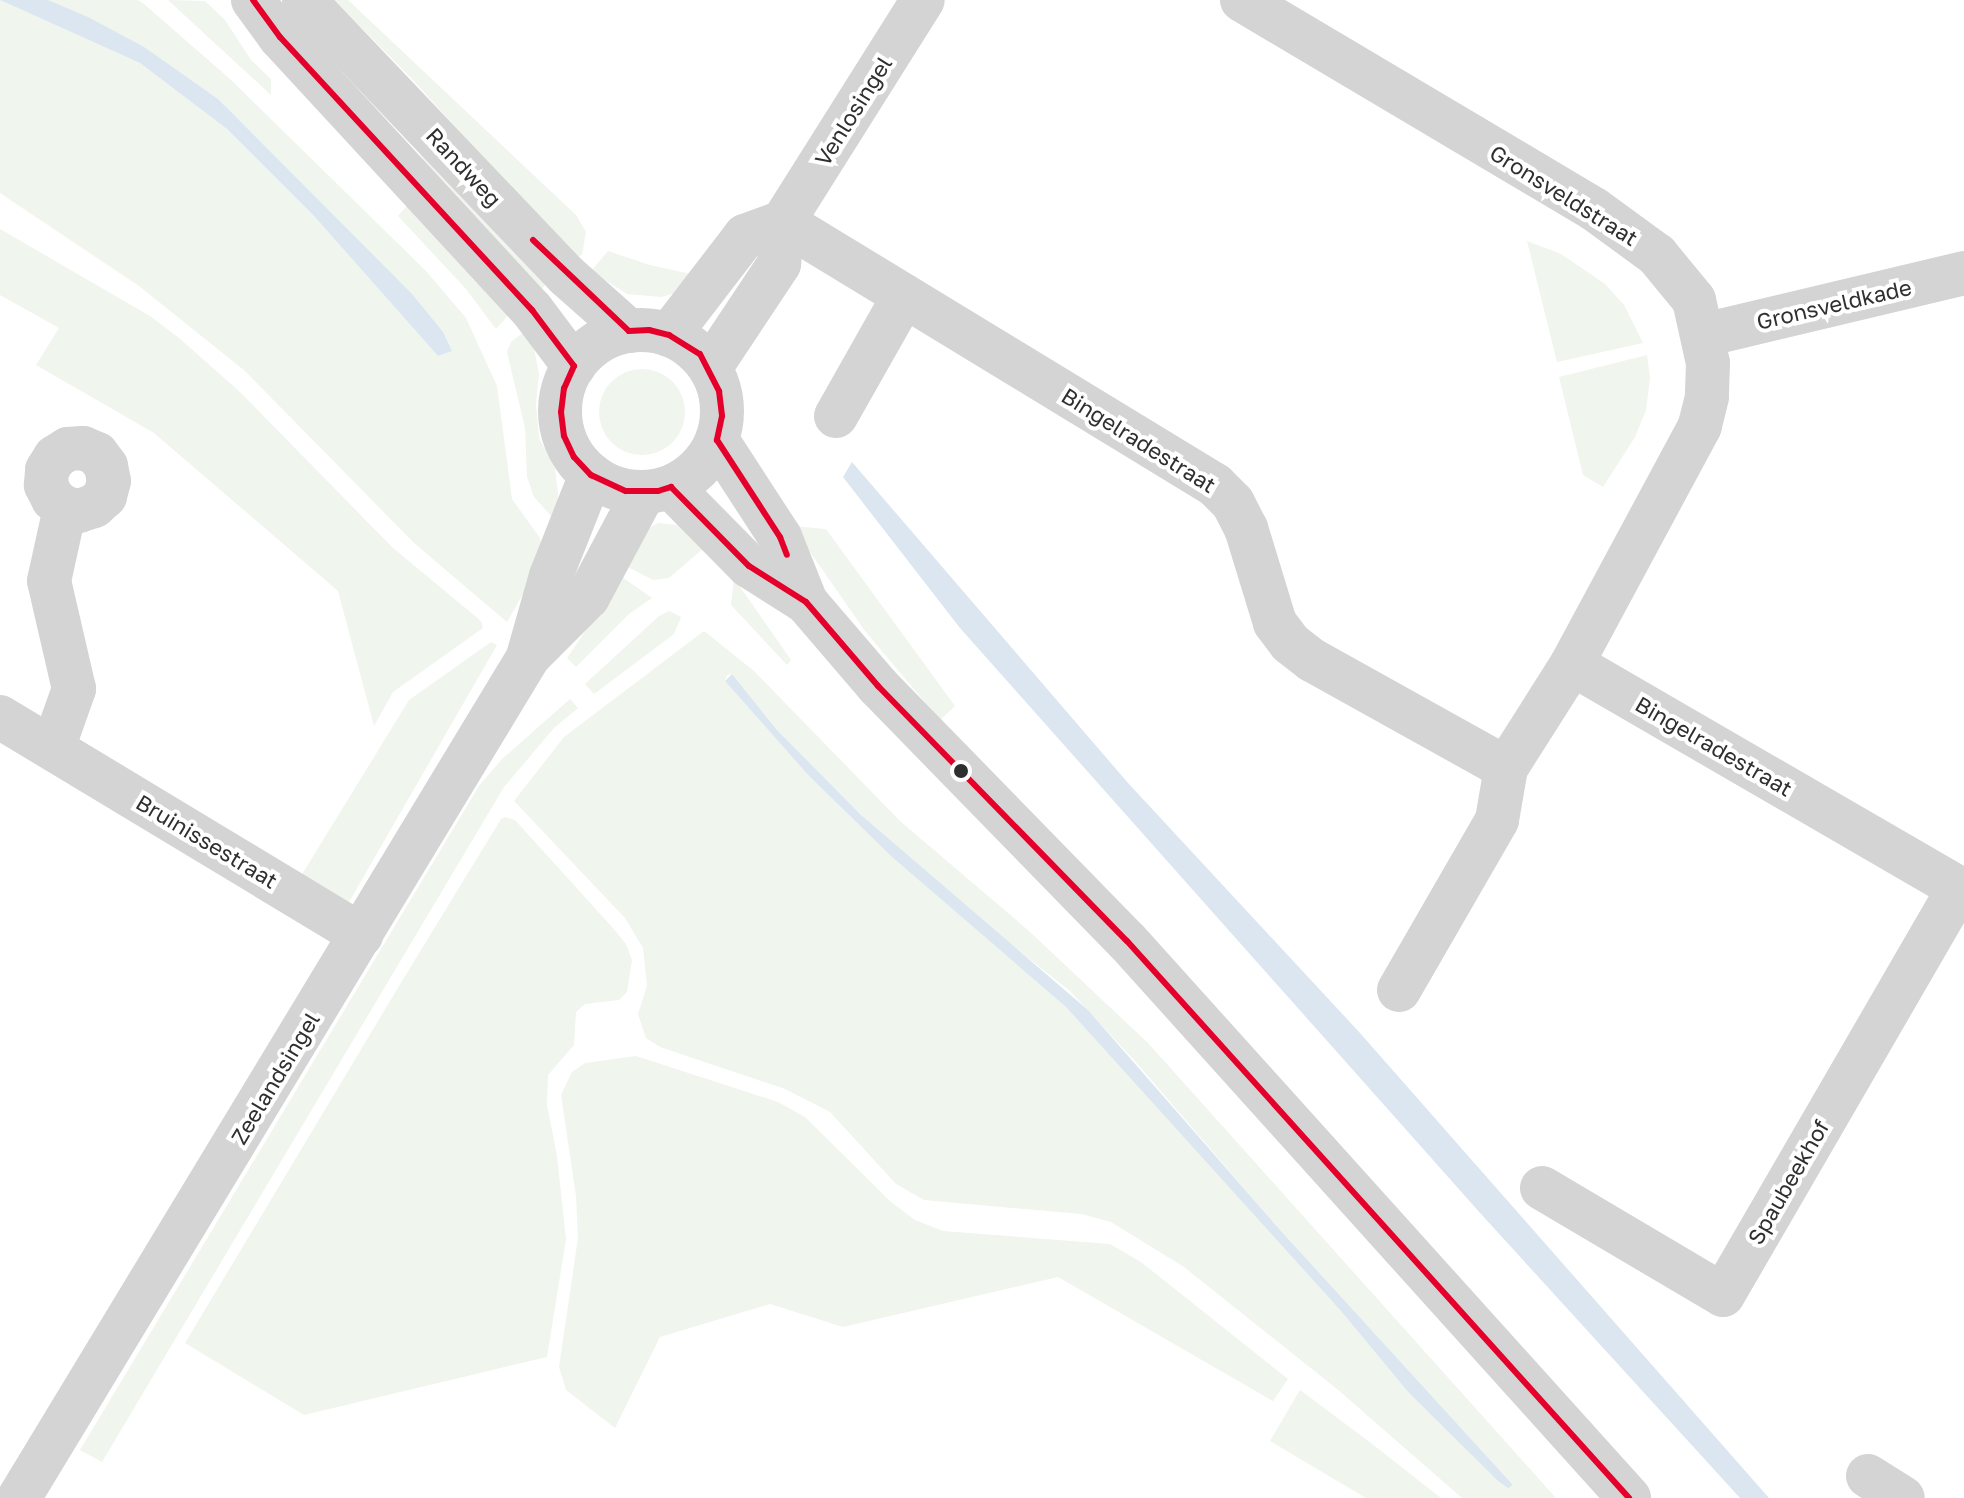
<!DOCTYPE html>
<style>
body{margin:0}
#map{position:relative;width:1964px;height:1498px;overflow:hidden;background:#fff;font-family:"Golos Text",sans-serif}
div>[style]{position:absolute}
.green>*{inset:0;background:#f0f5ed}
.round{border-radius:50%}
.water>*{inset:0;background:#dbe6f0}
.minor>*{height:44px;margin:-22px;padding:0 22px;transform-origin:22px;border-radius:22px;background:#d4d4d4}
.tertiary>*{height:44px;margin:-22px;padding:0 22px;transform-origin:22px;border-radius:22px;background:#d4d4d4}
.tertiary>.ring{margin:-22px;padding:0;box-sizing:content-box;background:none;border:44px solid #d4d4d4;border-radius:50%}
.bus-1>*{height:6px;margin:-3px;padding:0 3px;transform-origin:3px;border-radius:3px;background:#e4002b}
.dots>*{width:22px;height:22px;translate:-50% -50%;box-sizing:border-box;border:4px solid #fff;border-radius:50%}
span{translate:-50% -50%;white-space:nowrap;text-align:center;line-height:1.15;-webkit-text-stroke:8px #fff;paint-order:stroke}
.street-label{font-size:22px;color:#2f2f2f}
</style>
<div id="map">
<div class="green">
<i style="clip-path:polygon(0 0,140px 63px,227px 129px,314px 216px,438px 356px,451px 351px,218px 99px,143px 47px,48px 0,138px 0,144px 4px,230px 79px,426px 271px,466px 318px,497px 386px,512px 499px,540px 538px,544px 557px,507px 622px,414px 543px,245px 371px,139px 286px,0 193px)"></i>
<i style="clip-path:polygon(168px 0,205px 1px,225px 20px,251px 60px,271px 79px,271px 95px)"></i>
<i style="clip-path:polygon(334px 0,348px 0,576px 215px,586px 232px,582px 255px,574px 258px,413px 80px)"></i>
<i style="clip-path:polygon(406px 134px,548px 282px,536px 295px,440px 184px)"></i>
<i style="clip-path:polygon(411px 201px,511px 312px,496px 329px,466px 289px,398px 216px)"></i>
<i style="clip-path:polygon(0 229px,150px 316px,179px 338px,240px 392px,392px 547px,481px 621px,483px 628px,393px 692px,374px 726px,338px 591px,154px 433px,36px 365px,59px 328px,0 295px)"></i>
<i style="clip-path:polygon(1527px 241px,1561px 254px,1605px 284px,1624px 305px,1643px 343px,1557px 362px)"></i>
<i style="clip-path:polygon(608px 251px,650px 265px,695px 275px,683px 290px,672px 294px,661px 297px,627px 294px,591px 271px)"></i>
<i style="clip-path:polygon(525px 331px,533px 343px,539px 374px,536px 404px,539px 438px,555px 469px,561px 519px,552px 517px,534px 497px,527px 477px,525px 428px,507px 352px,511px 342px)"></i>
<i style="clip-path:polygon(1647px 355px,1650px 378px,1646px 410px,1635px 437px,1603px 487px,1583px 475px,1559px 377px)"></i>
<i class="round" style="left:599px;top:369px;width:86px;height:86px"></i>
<i style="clip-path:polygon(658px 523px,678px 525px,705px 547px,669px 578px,653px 580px,624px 565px,642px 532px)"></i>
<i style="clip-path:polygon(792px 526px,826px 529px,955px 706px,940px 720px,865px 631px)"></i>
<i style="clip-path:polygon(622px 577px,652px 598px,629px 614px,576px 667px,567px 658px)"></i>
<i style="clip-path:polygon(734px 578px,791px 660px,787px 665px,731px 605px)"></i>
<i style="clip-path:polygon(669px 611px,681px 617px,674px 634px,594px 694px,585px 684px,659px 616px)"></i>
<i style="clip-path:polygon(evenodd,704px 631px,754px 671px,900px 821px,1029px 931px,1148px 1043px,1556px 1498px,1462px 1498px,1337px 1389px,1184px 1267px,1111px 1222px,1081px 1214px,924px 1200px,896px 1184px,830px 1112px,785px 1089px,660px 1047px,646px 1038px,638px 1014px,647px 986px,643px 948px,625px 918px,514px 801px,564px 737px,704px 631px,732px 674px,776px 729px,861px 815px,1000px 936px,1070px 991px,1134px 1060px,1280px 1230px,1513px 1485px,1508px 1487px,1498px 1481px,1409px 1393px,1341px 1311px,1066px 1007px,892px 857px,809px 776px,725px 681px,727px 675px,732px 674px)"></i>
<i style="clip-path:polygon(491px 642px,497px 645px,349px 902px,301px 876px,409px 700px)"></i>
<i style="clip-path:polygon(570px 699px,578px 708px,554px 728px,504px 787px,102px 1462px,80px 1450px,479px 786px,502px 759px)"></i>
<i style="clip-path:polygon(505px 817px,515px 820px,612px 927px,626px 944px,632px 960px,627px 992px,619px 1000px,585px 1004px,576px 1012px,574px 1045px,548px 1075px,547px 1105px,557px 1156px,566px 1239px,547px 1357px,304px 1415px,185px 1343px,402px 981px,501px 819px)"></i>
<i style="clip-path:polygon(636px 1056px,778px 1102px,805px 1117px,891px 1202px,915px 1220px,943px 1231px,1110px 1244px,1141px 1262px,1288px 1379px,1273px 1401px,1058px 1277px,843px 1327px,770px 1304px,660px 1337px,615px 1428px,566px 1390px,559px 1367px,578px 1238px,576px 1196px,561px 1095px,572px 1072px,585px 1063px)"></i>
<i style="clip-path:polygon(1300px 1390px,1367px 1440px,1441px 1498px,1366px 1498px,1270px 1441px)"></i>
</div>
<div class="water">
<i style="clip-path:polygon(0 0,48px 0,88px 17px,144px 47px,218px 99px,412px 294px,443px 332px,452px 351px,438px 356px,314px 216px,227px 129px,140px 63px)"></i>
<i style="clip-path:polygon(852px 462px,1128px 783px,1360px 1033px,1769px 1498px,1740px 1498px,1481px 1214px,960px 628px,843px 477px)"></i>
<i style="clip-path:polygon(732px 674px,776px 729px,861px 815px,1088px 1010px,1280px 1230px,1513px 1485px,1508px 1488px,1498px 1481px,1409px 1393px,1341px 1311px,1066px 1007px,892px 857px,809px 776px,725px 681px)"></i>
</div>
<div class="minor">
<i style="left:1242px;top:0;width:409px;rotate:30.7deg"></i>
<i style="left:1594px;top:209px;width:78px;rotate:36.1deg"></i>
<i style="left:1657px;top:255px;width:58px;rotate:50.6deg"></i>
<i style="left:1694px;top:300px;width:65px;rotate:77.5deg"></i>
<i style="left:1708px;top:363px;width:34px;rotate:92deg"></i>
<i style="left:1707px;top:397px;width:30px;rotate:104deg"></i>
<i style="left:1700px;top:426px;width:270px;rotate:118.3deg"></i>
<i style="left:783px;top:222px;width:506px;rotate:31.33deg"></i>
<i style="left:1215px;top:485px;width:25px;rotate:45deg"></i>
<i style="left:1233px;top:503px;width:28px;rotate:63deg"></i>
<i style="left:1246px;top:528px;width:99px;rotate:73deg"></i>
<i style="left:1275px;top:623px;width:25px;rotate:53deg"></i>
<i style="left:1290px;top:643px;width:28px;rotate:38deg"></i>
<i style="left:1312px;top:660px;width:222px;rotate:29.1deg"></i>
<i style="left:669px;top:335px;width:125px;rotate:-52.5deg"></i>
<i style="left:745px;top:236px;width:40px;rotate:-20.2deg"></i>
<i style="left:1704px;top:335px;width:267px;rotate:-13.4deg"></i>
<i style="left:710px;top:368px;width:125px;rotate:-56.4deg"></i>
<i style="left:779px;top:264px;width:42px;rotate:-84.6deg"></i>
<i style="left:783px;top:222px;width:262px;rotate:-57.8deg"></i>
<i style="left:836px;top:416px;width:138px;rotate:-60.5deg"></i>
<i style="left:529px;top:653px;width:80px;rotate:-74.1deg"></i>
<i style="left:551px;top:576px;width:109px;rotate:-68.4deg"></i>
<i style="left:0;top:717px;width:422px;rotate:31.1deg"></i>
<i style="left:53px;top:748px;width:63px;rotate:-70.4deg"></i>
<i style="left:74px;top:689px;width:111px;rotate:-103deg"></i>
<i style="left:49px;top:581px;width:75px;rotate:-77.6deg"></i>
<i style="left:65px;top:508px;width:15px;rotate:-143deg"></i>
<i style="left:53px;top:499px;width:16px;rotate:-117deg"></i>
<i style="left:46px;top:485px;width:15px;rotate:-86deg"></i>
<i style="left:47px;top:470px;width:15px;rotate:-58deg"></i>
<i style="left:55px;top:457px;width:15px;rotate:-32deg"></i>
<i style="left:68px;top:449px;width:15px;rotate:-4deg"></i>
<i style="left:83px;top:448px;width:15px;rotate:23deg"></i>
<i style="left:97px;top:454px;width:15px;rotate:53deg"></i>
<i style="left:106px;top:466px;width:15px;rotate:79deg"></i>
<i style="left:109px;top:481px;width:16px;rotate:105deg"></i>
<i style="left:105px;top:496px;width:15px;rotate:138deg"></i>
<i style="left:94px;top:506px;width:16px;rotate:162deg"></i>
<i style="left:79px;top:511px;width:14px;rotate:-168deg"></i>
<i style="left:1399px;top:990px;width:196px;rotate:-60deg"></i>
<i style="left:1497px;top:820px;width:53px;rotate:-80.2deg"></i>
<i style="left:1506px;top:768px;width:123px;rotate:-57.6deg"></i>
<i style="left:1572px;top:664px;width:453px;rotate:30.1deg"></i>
<i style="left:1542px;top:1188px;width:210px;rotate:30.6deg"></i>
<i style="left:1723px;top:1295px;width:470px;rotate:-59.9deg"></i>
<i style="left:1868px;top:1476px;width:41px;rotate:32.2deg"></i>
<i style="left:19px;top:1498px;width:984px;rotate:-58.8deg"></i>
<i style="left:529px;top:656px;width:83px;rotate:-45deg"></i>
<i style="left:588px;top:597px;width:119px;rotate:-61.9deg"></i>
</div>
<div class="tertiary">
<i style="left:253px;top:0;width:46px;rotate:53.9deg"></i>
<i style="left:280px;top:37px;width:372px;rotate:47.3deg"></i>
<i style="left:532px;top:310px;width:70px;rotate:53.1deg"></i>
<i style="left:304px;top:0;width:381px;rotate:46.4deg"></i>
<i style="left:567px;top:276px;width:83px;rotate:41.6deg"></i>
<i class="ring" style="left:560px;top:330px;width:118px;height:118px"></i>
<i style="left:717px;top:440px;width:116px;rotate:57deg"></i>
<i style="left:780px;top:537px;width:70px;rotate:68.2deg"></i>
<i style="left:671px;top:487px;width:111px;rotate:45.4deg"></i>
<i style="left:749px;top:566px;width:67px;rotate:32.3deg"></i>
<i style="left:806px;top:602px;width:111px;rotate:49.4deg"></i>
<i style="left:878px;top:686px;width:356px;rotate:45.7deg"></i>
<i style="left:1127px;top:941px;width:750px;rotate:47.97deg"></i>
</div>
<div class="bus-1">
<i style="left:253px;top:0;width:46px;rotate:53.9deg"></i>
<i style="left:280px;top:37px;width:372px;rotate:47.3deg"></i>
<i style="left:532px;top:310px;width:70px;rotate:53.1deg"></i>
<i style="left:574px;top:366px;width:24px;rotate:114deg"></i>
<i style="left:564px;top:388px;width:24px;rotate:97deg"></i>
<i style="left:561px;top:412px;width:24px;rotate:83deg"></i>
<i style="left:564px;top:436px;width:23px;rotate:65deg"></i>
<i style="left:574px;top:457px;width:25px;rotate:47deg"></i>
<i style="left:591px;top:475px;width:38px;rotate:25deg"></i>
<i style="left:626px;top:491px;width:32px"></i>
<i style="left:658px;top:491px;width:14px;rotate:-17deg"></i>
<i style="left:671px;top:487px;width:111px;rotate:45.4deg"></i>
<i style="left:749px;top:566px;width:67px;rotate:32.3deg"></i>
<i style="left:806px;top:602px;width:111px;rotate:49.4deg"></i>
<i style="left:878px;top:686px;width:356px;rotate:45.7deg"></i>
<i style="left:1127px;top:941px;width:750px;rotate:47.97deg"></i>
<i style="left:533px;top:240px;width:132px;rotate:43.5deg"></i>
<i style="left:629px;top:331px;width:20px;rotate:-3deg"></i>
<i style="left:649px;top:330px;width:21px;rotate:14deg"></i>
<i style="left:669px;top:335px;width:36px;rotate:32deg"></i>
<i style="left:700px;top:354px;width:42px;rotate:62.8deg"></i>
<i style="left:719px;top:391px;width:25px;rotate:83deg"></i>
<i style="left:722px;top:416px;width:25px;rotate:102deg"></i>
<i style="left:717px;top:440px;width:116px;rotate:57deg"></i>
<i style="left:780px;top:537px;width:19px;rotate:69deg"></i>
</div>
<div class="dots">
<i style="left:961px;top:771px;background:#2f2f2f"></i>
</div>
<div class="street-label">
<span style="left:853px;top:111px;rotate:-58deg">Venlosingel</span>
<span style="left:464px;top:167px;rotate:47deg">Randweg</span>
<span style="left:1564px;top:195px;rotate:32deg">Gronsveldstraat</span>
<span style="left:1834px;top:304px;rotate:-13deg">Gronsveldkade</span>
<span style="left:1139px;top:440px;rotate:32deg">Bingelradestraat</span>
<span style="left:1714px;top:746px;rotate:30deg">Bingelradestraat</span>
<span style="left:207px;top:841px;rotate:31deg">Bruinissestraat</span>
<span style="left:275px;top:1078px;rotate:-59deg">Zeelandsingel</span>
<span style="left:1788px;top:1182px;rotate:-60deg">Spaubeekhof</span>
</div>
</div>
